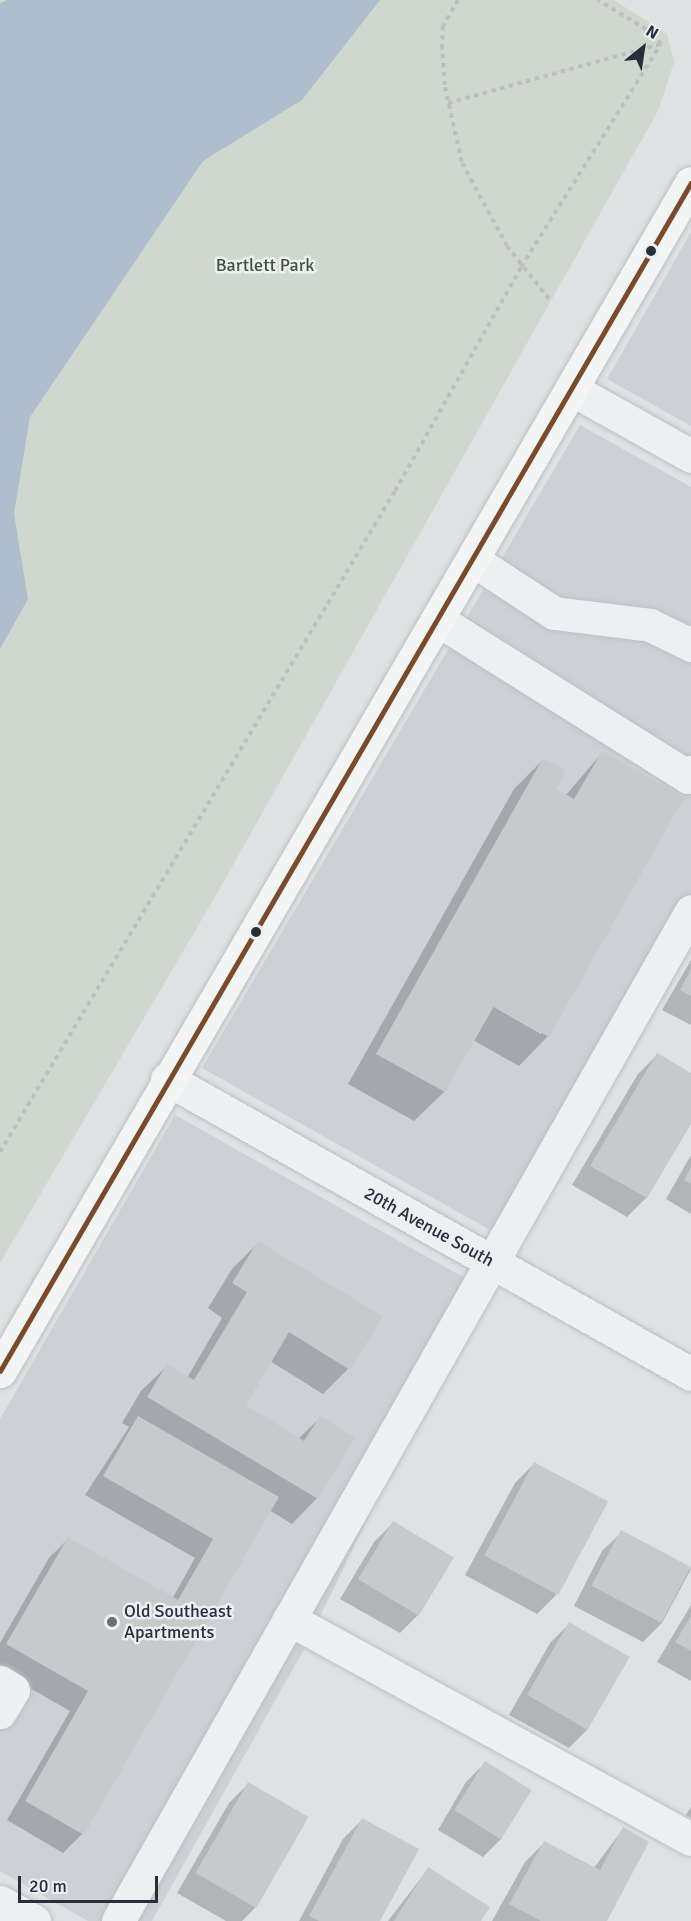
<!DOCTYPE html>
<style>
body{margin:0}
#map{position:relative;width:691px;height:1921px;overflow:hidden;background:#dfe1e3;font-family:Signika,sans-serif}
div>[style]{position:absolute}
.built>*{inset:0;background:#cdd1d6}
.green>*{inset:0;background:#d0d7cf}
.water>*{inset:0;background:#afbecd}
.shadow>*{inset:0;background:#0003}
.building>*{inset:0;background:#c7c9cb;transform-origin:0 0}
.path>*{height:4px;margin-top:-2px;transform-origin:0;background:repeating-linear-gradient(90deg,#bdbfc2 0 4.5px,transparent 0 9px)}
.roads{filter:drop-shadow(0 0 2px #bdbfc1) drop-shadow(0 0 2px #bdbfc1)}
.minor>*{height:33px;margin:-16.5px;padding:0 16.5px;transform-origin:16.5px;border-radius:16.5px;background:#eeeff0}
.major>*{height:33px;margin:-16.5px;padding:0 16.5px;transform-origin:16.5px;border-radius:16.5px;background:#f3f4f4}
.bus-1>*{height:4.5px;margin:-2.25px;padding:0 2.25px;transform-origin:2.25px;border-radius:2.25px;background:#7a4b2a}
.dots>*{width:16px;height:16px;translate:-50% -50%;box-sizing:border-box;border:3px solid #eceff3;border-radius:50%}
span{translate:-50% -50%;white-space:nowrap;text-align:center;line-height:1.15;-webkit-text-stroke:5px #eceff3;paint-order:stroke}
.park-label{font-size:18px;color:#3c5536}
.street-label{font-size:18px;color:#282f3b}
.poi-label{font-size:18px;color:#282f3b}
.left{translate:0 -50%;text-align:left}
.north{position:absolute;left:613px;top:18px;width:60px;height:60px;-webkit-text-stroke:4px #eceff3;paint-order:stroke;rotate:30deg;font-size:16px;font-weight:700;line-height:24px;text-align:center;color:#282f3b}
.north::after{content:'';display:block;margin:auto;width:21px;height:27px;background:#282f3b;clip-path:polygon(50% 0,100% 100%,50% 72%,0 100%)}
.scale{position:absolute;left:18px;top:1876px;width:140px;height:27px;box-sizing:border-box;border:3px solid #282f3b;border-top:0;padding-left:8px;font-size:18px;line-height:21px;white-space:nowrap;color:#282f3b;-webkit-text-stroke:4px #eceff3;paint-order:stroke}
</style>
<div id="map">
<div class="built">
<i style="clip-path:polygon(691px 232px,691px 426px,607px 379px)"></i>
<i style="clip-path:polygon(580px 425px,691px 487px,691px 934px,513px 1243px,202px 1068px)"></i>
<i style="clip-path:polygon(175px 1115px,486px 1290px,444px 1362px,304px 1649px,152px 1921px,88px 1921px,0 1871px,0 1419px)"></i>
</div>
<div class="green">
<i style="clip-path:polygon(0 0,614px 0,667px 34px,674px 62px,659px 109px,215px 897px,0 1263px)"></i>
</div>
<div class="water">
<i style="clip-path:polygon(7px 0,380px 0,302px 100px,203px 161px,30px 417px,14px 514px,28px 599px,0 649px,0 3px)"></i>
</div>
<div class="shadow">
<i style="clip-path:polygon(evenodd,602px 753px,548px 1036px,519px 1066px,473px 1040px,444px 1092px,414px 1121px,348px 1084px,514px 789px,544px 759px,554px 789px,565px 796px,602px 753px,488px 1000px,541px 1031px,541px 1034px,487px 1003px,488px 1000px)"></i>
<i style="clip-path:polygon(691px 960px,691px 1025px,662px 1010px)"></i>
<i style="clip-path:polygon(657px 1055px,691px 1075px,691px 1121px,646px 1198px,627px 1217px,572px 1185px,638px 1074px)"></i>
<i style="clip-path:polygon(691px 1155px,691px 1214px,666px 1199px)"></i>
<i style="clip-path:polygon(258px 1243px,348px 1369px,323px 1394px,270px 1361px,243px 1405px,298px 1439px,320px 1418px,317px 1498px,292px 1524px,269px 1510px,82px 1834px,63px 1853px,7px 1820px,70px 1711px,0 1671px,0 1643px,49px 1558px,68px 1539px,172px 1599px,195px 1558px,85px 1495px,129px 1427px,122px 1423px,141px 1391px,167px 1366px,187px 1378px,222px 1318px,208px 1308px,232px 1269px)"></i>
<i style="clip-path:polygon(534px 1464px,556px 1595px,537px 1614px,465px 1575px,515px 1483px)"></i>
<i style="clip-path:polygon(393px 1523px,452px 1558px,419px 1614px,400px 1633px,340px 1599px,374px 1542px)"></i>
<i style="clip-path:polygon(622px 1532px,691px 1569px,662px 1623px,643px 1642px,574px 1606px,602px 1551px)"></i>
<i style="clip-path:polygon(691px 1605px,691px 1681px,657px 1662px)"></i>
<i style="clip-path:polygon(569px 1624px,588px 1729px,569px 1748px,509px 1715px,550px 1643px)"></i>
<i style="clip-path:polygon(485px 1763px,502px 1838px,483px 1857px,438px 1830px,466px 1782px)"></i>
<i style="clip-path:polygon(248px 1784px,255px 1908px,242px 1921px,226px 1921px,177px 1893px,229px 1803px)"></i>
<i style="clip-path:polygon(691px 1807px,691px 1818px,686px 1815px)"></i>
<i style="clip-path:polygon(362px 1820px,379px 1921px,299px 1921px,343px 1839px)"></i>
<i style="clip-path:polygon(623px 1829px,605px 1921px,492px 1921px,525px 1862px,544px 1843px,593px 1869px)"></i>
<i style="clip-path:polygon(428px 1869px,479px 1921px,388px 1921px)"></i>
</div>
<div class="building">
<i style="clip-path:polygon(602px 751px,684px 798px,549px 1037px,494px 1006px,445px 1092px,376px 1054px,543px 758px,566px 770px,556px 789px,574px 799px)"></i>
<i style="clip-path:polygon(691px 969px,691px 996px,680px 990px)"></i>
<i style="clip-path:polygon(657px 1053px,691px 1073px,691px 1124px,647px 1198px,590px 1166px)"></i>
<i style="clip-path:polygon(691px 1167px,691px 1184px,684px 1180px)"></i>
<i style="clip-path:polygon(258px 1241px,383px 1316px,350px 1370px,289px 1332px,246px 1405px,304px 1441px,320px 1416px,355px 1438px,318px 1499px,147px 1397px,167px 1364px,194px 1380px,247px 1292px,232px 1283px)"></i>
<i style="clip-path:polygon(138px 1416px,279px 1497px,84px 1835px,25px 1801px,88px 1691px,6px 1644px,68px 1537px,178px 1600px,213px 1539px,103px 1476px)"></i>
<i style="left:534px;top:1462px;width:84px;height:106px;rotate:28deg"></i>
<i style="left:393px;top:1521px;width:71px;height:68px;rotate:31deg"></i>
<i style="left:621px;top:1530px;width:79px;height:63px;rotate:28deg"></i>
<i style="clip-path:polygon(691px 1616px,691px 1651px,675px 1642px)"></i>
<i style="left:569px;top:1622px;width:70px;height:84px;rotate:30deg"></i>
<i style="left:485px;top:1761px;width:55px;height:58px;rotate:32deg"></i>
<i style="left:248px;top:1782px;width:70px;height:105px;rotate:30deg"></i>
<i style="clip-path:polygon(362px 1818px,419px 1849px,380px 1921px,319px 1921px,309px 1916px)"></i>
<i style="clip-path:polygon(623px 1827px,649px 1842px,607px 1921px,541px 1921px,509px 1904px,544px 1841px,600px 1870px)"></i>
<i style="clip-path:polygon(428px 1867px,490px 1907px,481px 1921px,394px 1921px)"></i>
</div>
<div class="path">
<i style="left:458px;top:0;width:30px;rotate:120deg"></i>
<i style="left:443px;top:26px;width:19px;rotate:93deg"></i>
<i style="left:442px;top:45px;width:42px;rotate:85.9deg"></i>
<i style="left:445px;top:87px;width:78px;rotate:77.4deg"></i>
<i style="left:462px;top:163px;width:94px;rotate:61.5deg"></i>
<i style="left:507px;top:246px;width:68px;rotate:51.6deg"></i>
<i style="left:448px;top:103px;width:221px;rotate:-15.5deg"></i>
<i style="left:661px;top:44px;width:12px;rotate:-125deg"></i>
<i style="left:654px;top:34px;width:66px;rotate:-148.7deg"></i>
<i style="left:0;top:1152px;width:770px;rotate:-59.14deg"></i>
<i style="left:395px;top:491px;width:257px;rotate:-60.6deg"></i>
<i style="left:521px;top:267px;width:263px;rotate:-57.9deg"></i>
</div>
<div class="roads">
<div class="minor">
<i style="left:573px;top:390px;width:135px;rotate:29.2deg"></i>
<i style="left:473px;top:560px;width:97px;rotate:33.2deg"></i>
<i style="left:554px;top:613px;width:97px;rotate:7.1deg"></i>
<i style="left:650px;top:625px;width:46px;rotate:26deg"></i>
<i style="left:438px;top:620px;width:295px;rotate:32.1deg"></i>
<i style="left:688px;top:777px;width:6px;rotate:-59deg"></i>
<i style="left:167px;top:1079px;width:601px;rotate:29.38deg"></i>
<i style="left:289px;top:1619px;width:458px;rotate:28.7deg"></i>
<i style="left:0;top:1682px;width:15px;rotate:32deg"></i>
<i style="left:13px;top:1690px;width:26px;rotate:121deg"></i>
<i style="left:0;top:1902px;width:39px;rotate:29deg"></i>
<i style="left:118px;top:1921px;width:1161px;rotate:-60.43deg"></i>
</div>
<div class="major">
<i style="left:0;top:1371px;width:1374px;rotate:-59.82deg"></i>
</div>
</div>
<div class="bus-1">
<i style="left:0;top:1371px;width:1374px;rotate:-59.82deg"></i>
</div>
<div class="dots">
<i style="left:651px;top:251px;background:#282f3b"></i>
<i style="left:256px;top:932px;background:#282f3b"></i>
<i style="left:112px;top:1622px;background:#686d76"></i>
</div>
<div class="park-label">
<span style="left:265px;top:265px">Bartlett Park</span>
</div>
<div class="street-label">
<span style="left:429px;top:1227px;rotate:29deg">20th Avenue South</span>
</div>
<div class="poi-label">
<span class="left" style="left:124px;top:1622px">Old Southeast<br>Apartments</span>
</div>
<div class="north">N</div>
<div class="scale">20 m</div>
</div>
